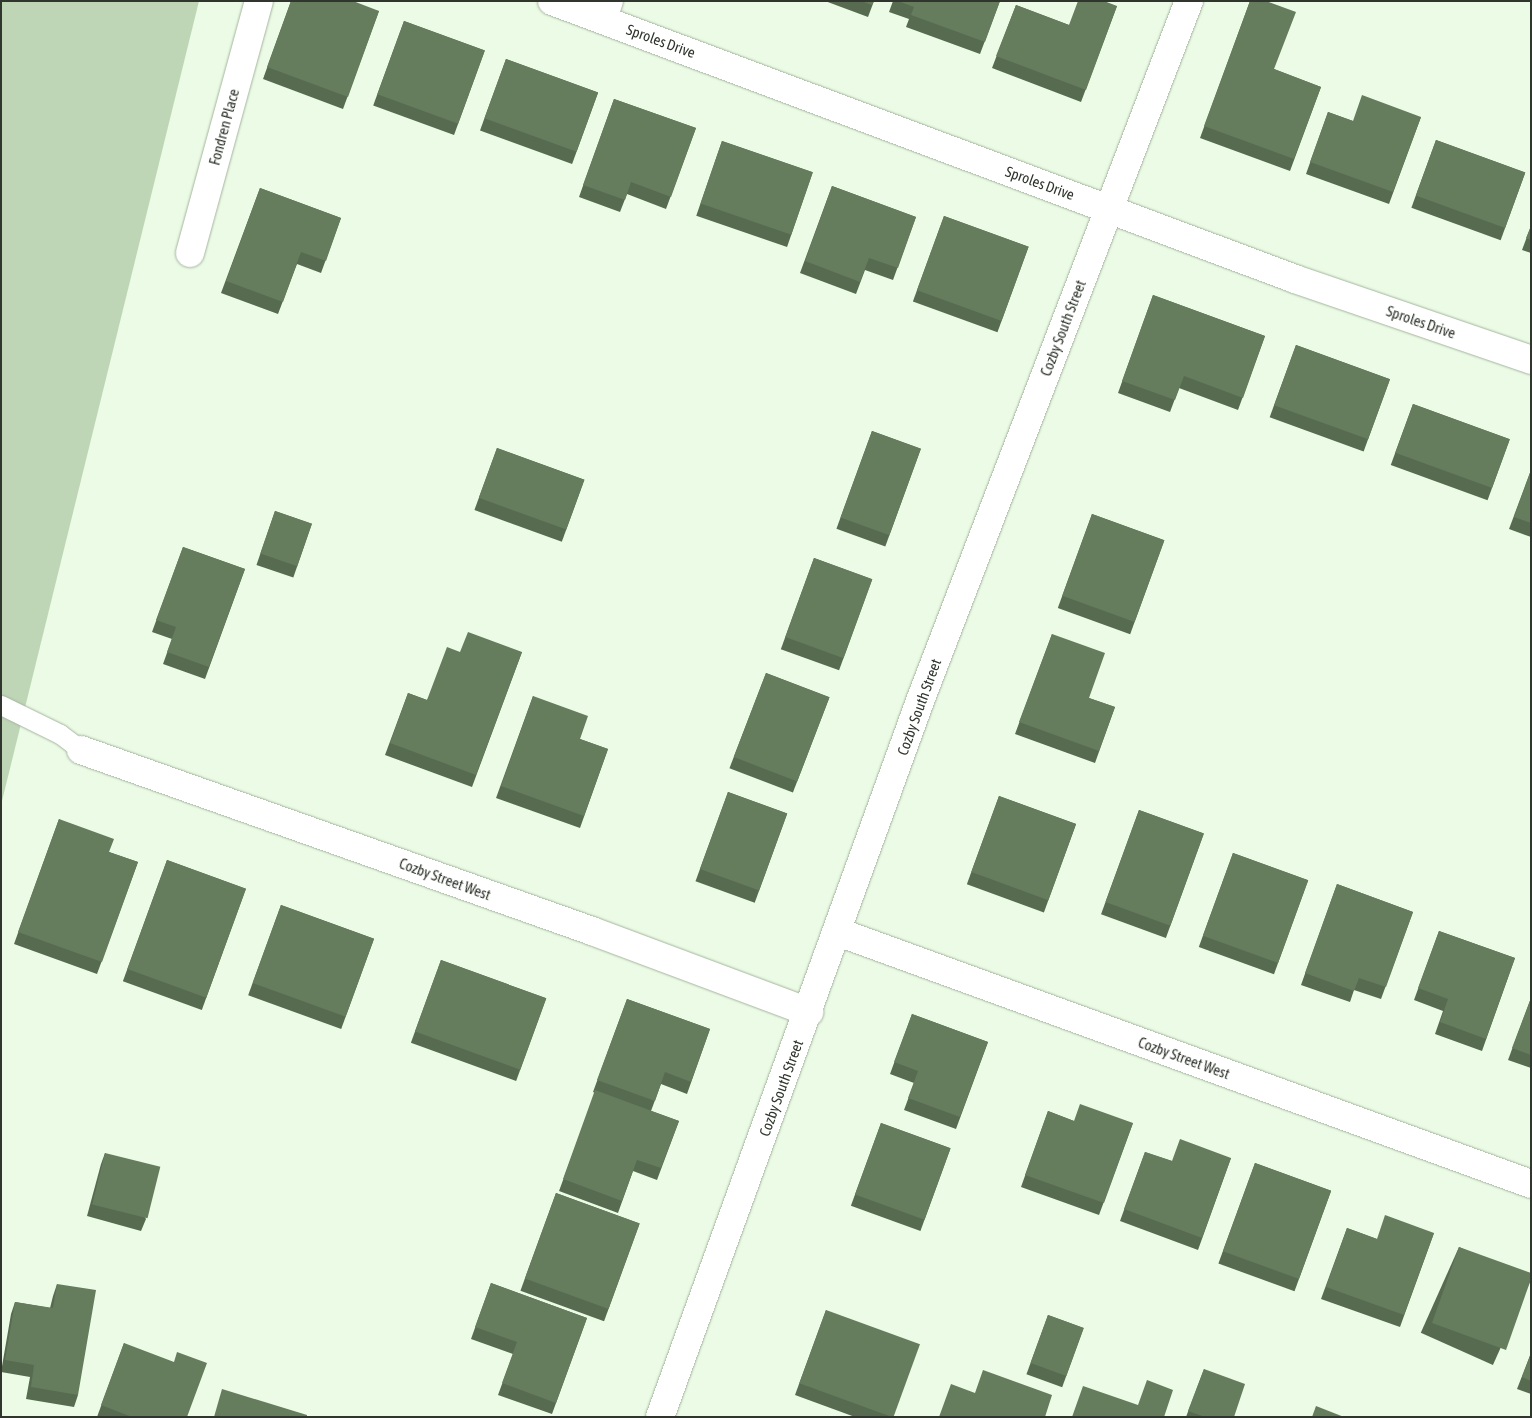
<!DOCTYPE html>
<style>
body{margin:0}
#map{position:relative;width:1532px;height:1418px;overflow:hidden;background:#ebfbe5;font-family:"Asap Condensed",sans-serif}
div>[style]{position:absolute}
.green>*{inset:0;background:#bfd6b6}
.roads{filter:drop-shadow(0 0 1px #a5b4a0) drop-shadow(0 0 1px #a5b4a0)}
.service>*{height:19px;margin:-9.5px;padding:0 9.5px;transform-origin:9.5px;border-radius:9.5px;background:#fff}
.minor>*{height:28px;margin:-14px;padding:0 14px;transform-origin:14px;border-radius:14px;background:#fff}
.tertiary>*{height:28px;margin:-14px;padding:0 14px;transform-origin:14px;border-radius:14px;background:#fff}
.wall>*{inset:0;background:#576b50;transform-origin:0 0}
.building>*{inset:0;background:#657c5d;transform-origin:0 0}
span{translate:-50% -50%;white-space:nowrap;text-align:center;line-height:1.15;-webkit-text-stroke:5px #fff;paint-order:stroke}
.street-label{font-size:15px;color:#30362d}
.frame{position:absolute;inset:0;border:2px solid #30362d;pointer-events:none}
</style>
<div id="map">
<div class="green">
<i style="clip-path:polygon(1px 1px,199px 1px,1px 805px)"></i>
</div>
<div class="roads">
<div class="service">
<i style="left:1px;top:705px;width:66px;rotate:26.2deg"></i>
<i style="left:60px;top:734px;width:26px;rotate:37deg"></i>
</div>
<div class="minor">
<i style="left:603px;top:19px;width:19px;rotate:-72deg"></i>
<i style="left:190px;top:253px;width:261px;rotate:-74.7deg"></i>
<i style="left:81px;top:750px;width:542px;rotate:19.5deg"></i>
<i style="left:592px;top:931px;width:232px;rotate:20.5deg"></i>
<i style="left:838px;top:932px;width:737px;rotate:19.98deg"></i>
<i style="left:660px;top:1417px;width:762px;rotate:-70.04deg"></i>
<i style="left:920px;top:701px;width:750px;rotate:-68.98deg"></i>
</div>
<div class="tertiary">
<i style="left:552px;top:1px;width:793px;rotate:20.51deg"></i>
<i style="left:1295px;top:279px;width:250px;rotate:18.9deg"></i>
</div>
</div>
<div class="wall">
<i style="clip-path:polygon(291px 1px,379px 11px,343px 109px,263px 79px)"></i>
<i style="clip-path:polygon(825px 1px,874px 1px,868px 17px)"></i>
<i style="clip-path:polygon(893px 1px,1000px 1px,980px 54px,906px 27px,909px 19px,889px 12px)"></i>
<i style="clip-path:polygon(1250px 1px,1274px 69px,1321px 87px,1290px 171px,1200px 138px)"></i>
<i style="clip-path:polygon(1016px 5px,1069px 25px,1117px 6px,1081px 102px,992px 68px)"></i>
<i style="left:404px;top:21px;width:86px;height:90px;rotate:20deg"></i>
<i style="left:506px;top:59px;width:98px;height:76px;rotate:20deg"></i>
<i style="clip-path:polygon(614px 99px,696px 128px,666px 209px,627px 194px,620px 212px,579px 197px)"></i>
<i style="clip-path:polygon(1328px 112px,1353px 121px,1421px 117px,1389px 204px,1306px 174px)"></i>
<i style="left:1436px;top:140px;width:95px;height:72px;rotate:20deg"></i>
<i style="left:722px;top:141px;width:96px;height:79px;rotate:19deg"></i>
<i style="clip-path:polygon(832px 186px,916px 217px,893px 280px,865px 270px,856px 294px,800px 273px)"></i>
<i style="clip-path:polygon(260px 188px,341px 218px,321px 273px,297px 264px,278px 314px,221px 293px)"></i>
<i style="left:944px;top:216px;width:90px;height:91px;rotate:20deg"></i>
<i style="clip-path:polygon(1531px 226px,1531px 253px,1522px 250px)"></i>
<i style="clip-path:polygon(1153px 295px,1265px 336px,1238px 410px,1179px 388px,1170px 412px,1118px 393px)"></i>
<i style="left:1296px;top:345px;width:100px;height:77px;rotate:20deg"></i>
<i style="left:1413px;top:404px;width:103px;height:65px;rotate:20deg"></i>
<i style="left:872px;top:431px;width:52px;height:104px;rotate:20deg"></i>
<i style="left:497px;top:448px;width:93px;height:66px;rotate:20deg"></i>
<i style="clip-path:polygon(1531px 470px,1531px 537px,1509px 529px)"></i>
<i style="left:275px;top:511px;width:39px;height:57px;rotate:19deg"></i>
<i style="left:1092px;top:514px;width:77px;height:100px;rotate:20deg"></i>
<i style="clip-path:polygon(183px 547px,245px 569px,205px 679px,163px 664px,172px 639px,152px 632px)"></i>
<i style="left:814px;top:558px;width:62px;height:97px;rotate:20deg"></i>
<i style="clip-path:polygon(1052px 634px,1089px 698px,1115px 707px,1095px 763px,1015px 734px)"></i>
<i style="clip-path:polygon(460px 652px,522px 652px,472px 787px,385px 755px,408px 693px,427px 700px)"></i>
<i style="left:766px;top:673px;width:68px;height:102px;rotate:21deg"></i>
<i style="clip-path:polygon(533px 696px,580px 739px,608px 749px,580px 828px,496px 798px)"></i>
<i style="left:728px;top:792px;width:63px;height:95px;rotate:20deg"></i>
<i style="left:999px;top:796px;width:82px;height:94px;rotate:20deg"></i>
<i style="left:1139px;top:810px;width:69px;height:111px;rotate:20deg"></i>
<i style="clip-path:polygon(59px 819px,109px 852px,138px 862px,97px 974px,14px 944px)"></i>
<i style="left:1233px;top:853px;width:80px;height:100px;rotate:20deg"></i>
<i style="left:167px;top:860px;width:84px;height:129px;rotate:20deg"></i>
<i style="clip-path:polygon(1337px 884px,1413px 912px,1381px 999px,1354px 990px,1350px 1002px,1301px 985px)"></i>
<i style="left:281px;top:905px;width:99px;height:96px;rotate:20deg"></i>
<i style="clip-path:polygon(1439px 931px,1515px 958px,1482px 1051px,1435px 1034px,1443px 1011px,1414px 1000px)"></i>
<i style="left:441px;top:960px;width:112px;height:88px;rotate:20deg"></i>
<i style="clip-path:polygon(1531px 998px,1531px 1068px,1508px 1060px)"></i>
<i style="clip-path:polygon(627px 999px,710px 1029px,687px 1094px,661px 1084px,651px 1111px,679px 1121px,657px 1180px,633px 1171px,618px 1213px,559px 1191px,595px 1093px,593px 1092px)"></i>
<i style="clip-path:polygon(912px 1014px,988px 1042px,956px 1129px,904px 1110px,914px 1083px,890px 1074px)"></i>
<i style="clip-path:polygon(1048px 1111px,1074px 1121px,1133px 1123px,1099px 1215px,1021px 1187px)"></i>
<i style="left:881px;top:1123px;width:74px;height:88px;rotate:20deg"></i>
<i style="clip-path:polygon(1145px 1152px,1172px 1161px,1231px 1158px,1198px 1250px,1120px 1221px)"></i>
<i style="clip-path:polygon(105px 1153px,146px 1219px,141px 1231px,87px 1216px,101px 1164px)"></i>
<i style="left:1255px;top:1163px;width:81px;height:107px;rotate:20deg"></i>
<i style="left:556px;top:1193px;width:89px;height:104px;rotate:20deg"></i>
<i style="clip-path:polygon(1347px 1228px,1377px 1239px,1434px 1233px,1400px 1327px,1321px 1299px)"></i>
<i style="left:1459px;top:1247px;width:79px;height:94px;rotate:24deg"></i>
<i style="clip-path:polygon(491px 1283px,587px 1318px,552px 1414px,498px 1395px,513px 1354px,471px 1339px)"></i>
<i style="clip-path:polygon(57px 1284px,78px 1395px,74px 1407px,26px 1399px,30px 1377px,1px 1372px,11px 1314px,15px 1302px,50px 1308px,53px 1296px)"></i>
<i style="clip-path:polygon(826px 1310px,893px 1417px,855px 1417px,795px 1395px)"></i>
<i style="left:1048px;top:1315px;width:38px;height:63px;rotate:20deg"></i>
<i style="clip-path:polygon(124px 1343px,187px 1417px,97px 1417px)"></i>
<i style="clip-path:polygon(1531px 1353px,1531px 1394px,1517px 1389px)"></i>
<i style="clip-path:polygon(1204px 1369px,1234px 1417px,1186px 1417px)"></i>
</div>
<div class="building">
<i style="clip-path:polygon(291px 1px,353px 1px,379px 11px,348px 97px,267px 67px)"></i>
<i style="clip-path:polygon(861px 1px,874px 1px,872px 5px)"></i>
<i style="clip-path:polygon(898px 1px,1000px 1px,985px 42px,911px 15px,914px 7px)"></i>
<i style="clip-path:polygon(1078px 1px,1104px 1px,1117px 6px,1086px 90px,996px 56px,1016px 5px,1069px 25px)"></i>
<i style="clip-path:polygon(1250px 1px,1266px 1px,1296px 12px,1274px 69px,1321px 87px,1294px 159px,1204px 126px)"></i>
<i style="left:404px;top:21px;width:86px;height:78px;rotate:20deg"></i>
<i style="left:506px;top:59px;width:98px;height:63px;rotate:20deg"></i>
<i style="clip-path:polygon(1362px 95px,1421px 117px,1393px 192px,1310px 162px,1328px 112px,1353px 121px)"></i>
<i style="clip-path:polygon(614px 99px,696px 128px,671px 197px,631px 182px,625px 200px,583px 185px)"></i>
<i style="left:1436px;top:140px;width:95px;height:59px;rotate:20deg"></i>
<i style="left:722px;top:141px;width:96px;height:66px;rotate:19deg"></i>
<i style="clip-path:polygon(832px 186px,916px 217px,898px 268px,869px 258px,860px 282px,805px 261px)"></i>
<i style="clip-path:polygon(260px 188px,341px 218px,326px 261px,301px 252px,283px 302px,226px 281px)"></i>
<i style="left:944px;top:216px;width:90px;height:79px;rotate:20deg"></i>
<i style="clip-path:polygon(1531px 226px,1531px 240px,1526px 238px)"></i>
<i style="clip-path:polygon(1153px 295px,1265px 336px,1243px 398px,1184px 376px,1175px 400px,1122px 381px)"></i>
<i style="left:1296px;top:345px;width:100px;height:64px;rotate:20deg"></i>
<i style="left:1413px;top:404px;width:103px;height:52px;rotate:20deg"></i>
<i style="left:872px;top:431px;width:52px;height:92px;rotate:20deg"></i>
<i style="left:497px;top:448px;width:93px;height:53px;rotate:20deg"></i>
<i style="clip-path:polygon(1531px 470px,1531px 523px,1514px 517px)"></i>
<i style="left:275px;top:511px;width:39px;height:45px;rotate:19deg"></i>
<i style="left:1092px;top:514px;width:77px;height:87px;rotate:20deg"></i>
<i style="clip-path:polygon(183px 547px,245px 569px,209px 667px,167px 652px,176px 627px,156px 620px)"></i>
<i style="left:814px;top:558px;width:62px;height:84px;rotate:20deg"></i>
<i style="clip-path:polygon(468px 632px,522px 652px,476px 775px,390px 743px,408px 693px,427px 700px,447px 647px,460px 652px)"></i>
<i style="clip-path:polygon(1052px 634px,1105px 653px,1089px 698px,1115px 707px,1099px 751px,1019px 722px)"></i>
<i style="left:766px;top:673px;width:68px;height:90px;rotate:21deg"></i>
<i style="clip-path:polygon(533px 696px,588px 716px,580px 739px,608px 749px,584px 816px,501px 786px)"></i>
<i style="left:728px;top:792px;width:63px;height:82px;rotate:20deg"></i>
<i style="left:999px;top:796px;width:82px;height:81px;rotate:20deg"></i>
<i style="left:1139px;top:810px;width:69px;height:98px;rotate:20deg"></i>
<i style="clip-path:polygon(59px 819px,114px 839px,109px 852px,138px 862px,102px 962px,18px 932px)"></i>
<i style="left:1233px;top:853px;width:80px;height:88px;rotate:20deg"></i>
<i style="left:167px;top:860px;width:84px;height:116px;rotate:20deg"></i>
<i style="clip-path:polygon(1337px 884px,1413px 912px,1386px 987px,1359px 978px,1354px 991px,1305px 973px)"></i>
<i style="left:281px;top:905px;width:99px;height:83px;rotate:20deg"></i>
<i style="clip-path:polygon(1439px 931px,1515px 958px,1486px 1039px,1440px 1022px,1448px 999px,1418px 988px)"></i>
<i style="left:441px;top:960px;width:112px;height:76px;rotate:20deg"></i>
<i style="clip-path:polygon(1531px 998px,1531px 1055px,1512px 1048px)"></i>
<i style="clip-path:polygon(627px 999px,710px 1029px,691px 1082px,665px 1072px,655px 1101px,597px 1080px)"></i>
<i style="clip-path:polygon(912px 1014px,988px 1042px,960px 1117px,908px 1098px,918px 1071px,894px 1062px)"></i>
<i style="clip-path:polygon(595px 1090px,679px 1121px,661px 1168px,637px 1160px,622px 1201px,563px 1179px)"></i>
<i style="clip-path:polygon(1080px 1104px,1133px 1123px,1104px 1203px,1025px 1175px,1048px 1111px,1074px 1121px)"></i>
<i style="left:881px;top:1123px;width:74px;height:76px;rotate:20deg"></i>
<i style="clip-path:polygon(1180px 1139px,1231px 1158px,1202px 1238px,1124px 1209px,1145px 1152px,1172px 1161px)"></i>
<i style="left:105px;top:1153px;width:57px;height:53px;rotate:14deg"></i>
<i style="left:1255px;top:1163px;width:81px;height:94px;rotate:20deg"></i>
<i style="left:556px;top:1193px;width:89px;height:91px;rotate:20deg"></i>
<i style="clip-path:polygon(1385px 1215px,1434px 1233px,1404px 1315px,1326px 1287px,1347px 1228px,1377px 1239px)"></i>
<i style="clip-path:polygon(1459px 1247px,1531px 1273px,1531px 1279px,1506px 1350px,1432px 1323px)"></i>
<i style="clip-path:polygon(491px 1283px,587px 1318px,556px 1403px,502px 1383px,517px 1342px,475px 1327px)"></i>
<i style="clip-path:polygon(57px 1284px,96px 1290px,78px 1395px,31px 1387px,34px 1365px,5px 1360px,15px 1302px,53px 1308px)"></i>
<i style="left:826px;top:1310px;width:100px;height:78px;rotate:20deg"></i>
<i style="left:1048px;top:1315px;width:38px;height:51px;rotate:20deg"></i>
<i style="clip-path:polygon(124px 1343px,174px 1362px,177px 1352px,207px 1363px,187px 1417px,132px 1417px,101px 1405px)"></i>
<i style="clip-path:polygon(1531px 1353px,1531px 1381px,1522px 1377px)"></i>
<i style="clip-path:polygon(1204px 1369px,1245px 1384px,1234px 1417px,1205px 1417px,1188px 1411px)"></i>
<i style="clip-path:polygon(983px 1370px,1052px 1395px,1045px 1417px,939px 1417px,951px 1384px,975px 1393px)"></i>
<i style="clip-path:polygon(1147px 1380px,1173px 1390px,1164px 1417px,1072px 1417px,1083px 1386px,1138px 1405px)"></i>
<i style="clip-path:polygon(222px 1389px,307px 1415px,307px 1417px,214px 1417px)"></i>
<i style="clip-path:polygon(1316px 1406px,1344px 1417px,1312px 1417px)"></i>
</div>
<div class="street-label">
<span style="left:661px;top:41px;rotate:20deg">Sproles Drive</span>
<span style="left:224px;top:127px;rotate:-75deg">Fondren Place</span>
<span style="left:1040px;top:183px;rotate:20deg">Sproles Drive</span>
<span style="left:1421px;top:322px;rotate:19deg">Sproles Drive</span>
<span style="left:1063px;top:328px;rotate:-69deg">Cozby South Street</span>
<span style="left:919px;top:707px;rotate:-70deg">Cozby South Street</span>
<span style="left:445px;top:879px;rotate:20deg">Cozby Street West</span>
<span style="left:1184px;top:1058px;rotate:20deg">Cozby Street West</span>
<span style="left:781px;top:1088px;rotate:-70deg">Cozby South Street</span>
</div>
<div class="frame"></div>
</div>
